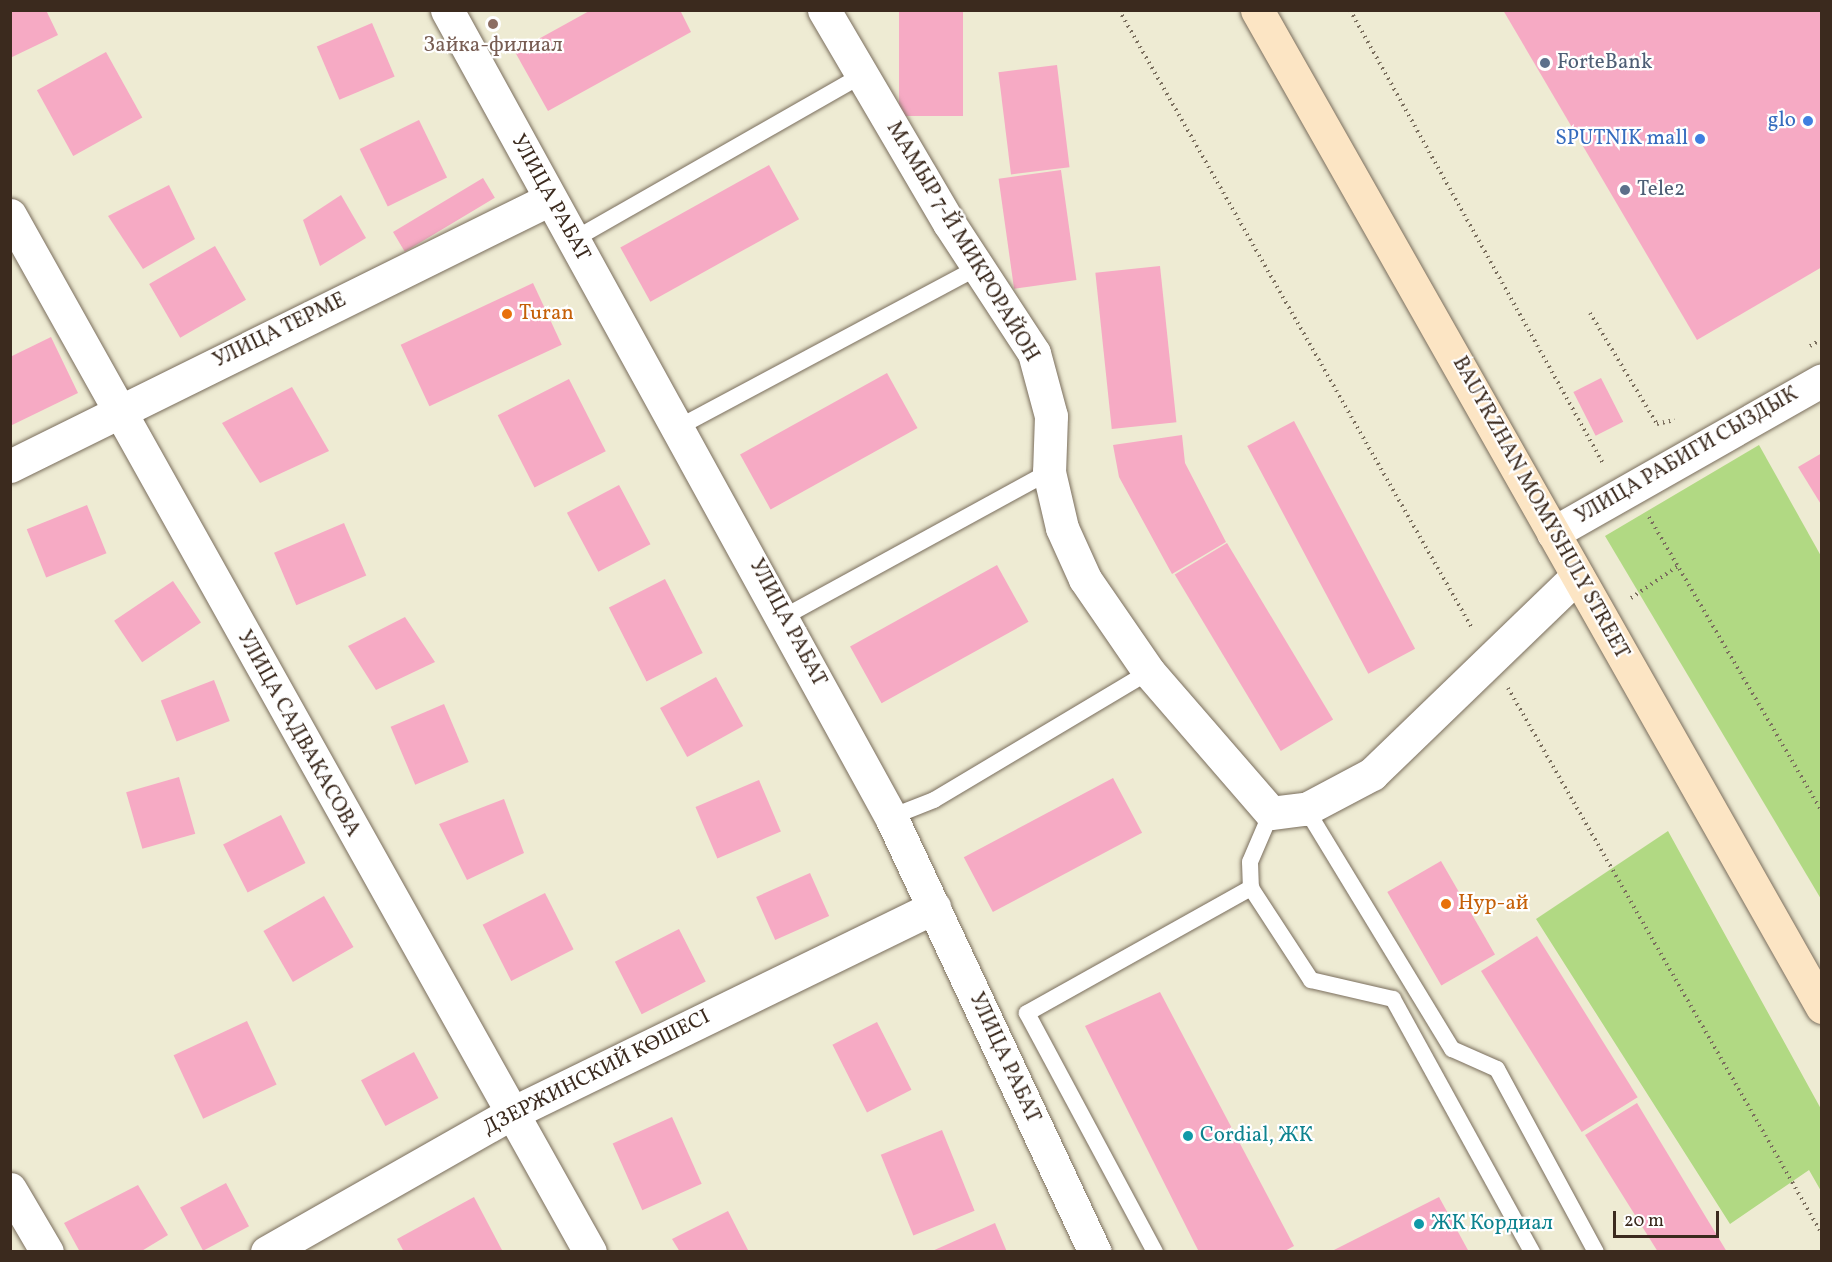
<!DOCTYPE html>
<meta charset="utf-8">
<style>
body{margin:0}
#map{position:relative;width:1832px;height:1262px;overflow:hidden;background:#eeebd3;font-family:Vollkorn,serif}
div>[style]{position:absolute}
.green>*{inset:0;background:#b1d983}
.building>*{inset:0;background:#f6aac4;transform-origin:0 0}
.path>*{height:4px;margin-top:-2px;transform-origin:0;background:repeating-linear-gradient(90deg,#7a6e5d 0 1.5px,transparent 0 6px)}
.roads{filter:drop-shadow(0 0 2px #7a6e5d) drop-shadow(0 0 2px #7a6e5d)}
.service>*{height:16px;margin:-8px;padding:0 8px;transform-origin:8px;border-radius:8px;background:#fff}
.minor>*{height:33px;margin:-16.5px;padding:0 16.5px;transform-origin:16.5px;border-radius:16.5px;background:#fff}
.secondary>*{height:33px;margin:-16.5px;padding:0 16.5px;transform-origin:16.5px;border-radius:16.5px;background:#fce5c4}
.dots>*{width:16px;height:16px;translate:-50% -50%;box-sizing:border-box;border:3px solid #fff;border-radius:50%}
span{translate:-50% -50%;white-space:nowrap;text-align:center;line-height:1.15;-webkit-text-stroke:4.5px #fff;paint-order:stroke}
.education-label{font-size:21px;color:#785e54}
.service-label{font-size:21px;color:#4e5e75}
.left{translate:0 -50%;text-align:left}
.shop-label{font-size:21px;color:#366cbe}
.right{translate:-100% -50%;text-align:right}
.street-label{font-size:21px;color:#3b2a1e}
.food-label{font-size:21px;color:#c56008}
.culture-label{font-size:21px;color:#0d838f}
.frame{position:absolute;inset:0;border:12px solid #3b2a1e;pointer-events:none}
.scale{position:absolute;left:1613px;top:1211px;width:106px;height:27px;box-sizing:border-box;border:3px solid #3b2a1e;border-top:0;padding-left:8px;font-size:18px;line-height:21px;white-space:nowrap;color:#3b2a1e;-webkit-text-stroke:4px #fff;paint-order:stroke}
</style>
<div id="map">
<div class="green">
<i style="clip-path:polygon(1759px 445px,1821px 556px,1821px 899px,1605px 536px)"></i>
<i style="clip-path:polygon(1668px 831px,1821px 1109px,1821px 1191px,1809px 1170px,1730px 1224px,1536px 919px)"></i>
</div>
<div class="building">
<i style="clip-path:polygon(10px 10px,46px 10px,58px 35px,10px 58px)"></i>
<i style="clip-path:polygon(591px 10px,680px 10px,691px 32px,548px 111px,515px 52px)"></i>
<i style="left:899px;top:10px;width:64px;height:106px"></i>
<i style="clip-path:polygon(1503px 10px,1822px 10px,1822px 267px,1697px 340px)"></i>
<i style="left:372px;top:23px;width:58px;height:60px;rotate:67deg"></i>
<i style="left:106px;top:52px;width:75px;height:79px;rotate:61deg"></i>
<i style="left:1057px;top:65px;width:103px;height:59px;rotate:83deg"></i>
<i style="left:419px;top:120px;width:64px;height:66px;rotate:64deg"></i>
<i style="left:769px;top:165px;width:62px;height:170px;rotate:61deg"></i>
<i style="left:1061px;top:170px;width:111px;height:63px;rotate:82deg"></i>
<i style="left:483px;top:178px;width:23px;height:105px;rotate:59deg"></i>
<i style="clip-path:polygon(169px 185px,195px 239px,143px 269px,108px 216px)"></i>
<i style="clip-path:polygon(341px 195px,366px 238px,320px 266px,303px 220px)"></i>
<i style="left:215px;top:246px;width:62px;height:76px;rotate:60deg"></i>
<i style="left:1160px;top:266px;width:157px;height:65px;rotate:84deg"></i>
<i style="left:533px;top:283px;width:68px;height:146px;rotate:65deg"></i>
<i style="clip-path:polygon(51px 337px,78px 393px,10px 426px,10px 357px)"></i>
<i style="left:887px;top:373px;width:63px;height:168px;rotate:61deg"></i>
<i style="left:1601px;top:378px;width:49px;height:31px;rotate:63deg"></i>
<i style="left:569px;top:379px;width:81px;height:80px;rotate:63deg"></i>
<i style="clip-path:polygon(292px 387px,329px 451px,260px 483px,222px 423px)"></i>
<i style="left:1294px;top:421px;width:258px;height:53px;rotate:62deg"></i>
<i style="clip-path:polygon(1182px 435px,1185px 463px,1226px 542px,1172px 574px,1119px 477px,1113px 445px)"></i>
<i style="clip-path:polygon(1822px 453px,1822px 506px,1798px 467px)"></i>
<i style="left:619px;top:485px;width:67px;height:59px;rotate:62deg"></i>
<i style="left:87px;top:505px;width:52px;height:65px;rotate:68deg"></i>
<i style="left:344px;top:523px;width:57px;height:76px;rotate:67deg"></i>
<i style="left:1227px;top:543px;width:206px;height:61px;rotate:59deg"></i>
<i style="left:997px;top:565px;width:65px;height:168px;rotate:61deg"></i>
<i style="left:665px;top:579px;width:83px;height:63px;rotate:63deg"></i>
<i style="left:173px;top:581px;width:50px;height:71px;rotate:56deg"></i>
<i style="clip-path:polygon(405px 617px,435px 662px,376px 690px,348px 646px)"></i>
<i style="left:716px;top:677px;width:56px;height:64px;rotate:61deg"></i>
<i style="left:214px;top:680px;width:44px;height:57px;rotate:69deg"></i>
<i style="left:444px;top:704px;width:63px;height:58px;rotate:67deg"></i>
<i style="left:179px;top:777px;width:59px;height:55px;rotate:74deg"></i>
<i style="left:1113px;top:778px;width:62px;height:169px;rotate:62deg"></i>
<i style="left:759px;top:780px;width:56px;height:69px;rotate:67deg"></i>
<i style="clip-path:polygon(504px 799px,524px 853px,467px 880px,439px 824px)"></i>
<i style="left:281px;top:815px;width:54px;height:65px;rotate:63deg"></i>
<i style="left:1441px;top:861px;width:108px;height:62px;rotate:60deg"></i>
<i style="left:810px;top:873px;width:47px;height:59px;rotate:66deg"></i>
<i style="left:545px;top:893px;width:63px;height:70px;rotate:63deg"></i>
<i style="left:324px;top:896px;width:59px;height:70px;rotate:60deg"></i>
<i style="left:679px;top:929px;width:59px;height:72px;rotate:63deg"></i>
<i style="left:1537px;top:936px;width:190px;height:66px;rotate:58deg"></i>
<i style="clip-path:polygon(1160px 992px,1294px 1246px,1283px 1252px,1199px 1252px,1085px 1026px)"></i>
<i style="left:247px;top:1021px;width:70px;height:81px;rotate:65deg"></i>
<i style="left:877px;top:1022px;width:76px;height:50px;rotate:63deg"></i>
<i style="left:414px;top:1052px;width:52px;height:60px;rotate:62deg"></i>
<i style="clip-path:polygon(1637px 1103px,1727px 1252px,1658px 1252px,1585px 1135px)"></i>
<i style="left:672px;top:1117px;width:73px;height:65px;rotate:66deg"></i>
<i style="left:942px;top:1130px;width:87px;height:66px;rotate:68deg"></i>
<i style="left:226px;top:1183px;width:49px;height:52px;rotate:62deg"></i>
<i style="clip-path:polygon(138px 1185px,168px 1235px,140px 1252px,80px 1252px,64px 1223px)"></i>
<i style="clip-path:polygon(474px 1197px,503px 1252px,404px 1252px,397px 1239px)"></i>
<i style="clip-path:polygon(1439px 1197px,1469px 1252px,1330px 1252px)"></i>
<i style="clip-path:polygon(728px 1211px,749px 1252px,680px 1252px,672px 1239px)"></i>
<i style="clip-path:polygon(995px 1223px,1007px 1252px,930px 1252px)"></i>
</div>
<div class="path">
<i style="left:1119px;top:10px;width:712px;rotate:60.27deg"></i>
<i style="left:1350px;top:10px;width:521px;rotate:60.83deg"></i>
<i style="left:1590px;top:313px;width:130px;rotate:58.9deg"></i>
<i style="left:1657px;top:424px;width:18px;rotate:-13deg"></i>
<i style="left:1810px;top:346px;width:14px;rotate:-30deg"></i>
<i style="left:1649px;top:517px;width:342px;rotate:59.6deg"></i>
<i style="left:1631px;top:598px;width:57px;rotate:-34.2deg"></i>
<i style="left:1508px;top:688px;width:630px;rotate:60.1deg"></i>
</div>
<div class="roads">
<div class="service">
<i style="left:573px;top:240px;width:333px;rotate:-29.7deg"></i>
<i style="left:679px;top:427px;width:338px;rotate:-28.1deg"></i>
<i style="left:784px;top:617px;width:302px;rotate:-28.7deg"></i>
<i style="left:1306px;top:809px;width:281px;rotate:58.7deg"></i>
<i style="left:1452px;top:1049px;width:49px;rotate:24deg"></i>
<i style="left:1497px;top:1069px;width:208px;rotate:61.6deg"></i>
<i style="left:1271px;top:813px;width:53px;rotate:113.2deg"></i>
<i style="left:1250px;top:862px;width:26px;rotate:88deg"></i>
<i style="left:1251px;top:888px;width:110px;rotate:56.9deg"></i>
<i style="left:1311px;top:980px;width:84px;rotate:13deg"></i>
<i style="left:1393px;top:999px;width:289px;rotate:61.2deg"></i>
<i style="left:891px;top:817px;width:46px;rotate:-21.6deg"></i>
<i style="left:934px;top:800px;width:250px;rotate:-30.8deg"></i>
<i style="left:1155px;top:1252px;width:271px;rotate:-118.2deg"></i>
<i style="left:1027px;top:1013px;width:257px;rotate:-29.2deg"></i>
</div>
<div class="minor">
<i style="left:447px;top:10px;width:921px;rotate:61.18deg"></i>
<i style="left:891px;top:817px;width:480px;rotate:64.9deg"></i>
<i style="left:824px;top:10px;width:247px;rotate:59.6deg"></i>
<i style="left:949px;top:223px;width:155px;rotate:56.8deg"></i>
<i style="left:1034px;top:353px;width:65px;rotate:74.9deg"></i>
<i style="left:1051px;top:416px;width:56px;rotate:92deg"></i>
<i style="left:1049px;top:472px;width:57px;rotate:76.9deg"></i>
<i style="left:1062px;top:528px;width:56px;rotate:65.7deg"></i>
<i style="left:1085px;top:579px;width:113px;rotate:55.5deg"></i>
<i style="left:1149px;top:672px;width:186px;rotate:49.1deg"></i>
<i style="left:1271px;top:813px;width:35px;rotate:-7deg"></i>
<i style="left:1306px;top:809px;width:75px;rotate:-27.9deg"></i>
<i style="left:1372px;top:774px;width:285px;rotate:-44deg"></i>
<i style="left:10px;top:215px;width:1188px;rotate:60.78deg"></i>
<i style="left:10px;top:466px;width:602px;rotate:-26.31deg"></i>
<i style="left:1553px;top:533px;width:309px;rotate:-29.6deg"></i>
<i style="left:10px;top:1189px;width:73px;rotate:59.6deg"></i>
<i style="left:267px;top:1252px;width:279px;rotate:-29.6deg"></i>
<i style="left:510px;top:1114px;width:472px;rotate:-26deg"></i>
</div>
<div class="secondary">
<i style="left:1257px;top:10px;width:1146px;rotate:60.46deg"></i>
</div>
</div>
<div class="dots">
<i style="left:493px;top:24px;background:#8d6e63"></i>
<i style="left:1545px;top:63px;background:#5c6f8a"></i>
<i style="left:1808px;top:121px;background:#3f7fe0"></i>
<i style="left:1700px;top:139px;background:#3f7fe0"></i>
<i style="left:1625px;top:190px;background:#5c6f8a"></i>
<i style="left:507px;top:314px;background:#e8710a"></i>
<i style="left:1446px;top:904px;background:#e8710a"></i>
<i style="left:1188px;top:1136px;background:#0f9aa8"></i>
<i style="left:1419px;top:1224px;background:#0f9aa8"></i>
</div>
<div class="education-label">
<span style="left:493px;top:46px">Зайка-филиал</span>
</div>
<div class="service-label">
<span class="left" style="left:1557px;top:63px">ForteBank</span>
<span class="left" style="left:1637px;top:190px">Tele2</span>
</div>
<div class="shop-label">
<span class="right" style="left:1796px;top:121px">glo</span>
<span class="right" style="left:1688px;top:139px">SPUTNIK mall</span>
</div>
<div class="street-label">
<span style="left:550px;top:198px;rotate:61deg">УЛИЦА РАБАТ</span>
<span style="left:962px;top:242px;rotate:59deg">МАМЫР 7-Й МИКРОРАЙОН</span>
<span style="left:280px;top:331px;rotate:-26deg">УЛИЦА ТЕРМЕ</span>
<span style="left:1687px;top:456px;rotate:-30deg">УЛИЦА РАБИГИ СЫЗДЫК</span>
<span style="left:1540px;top:508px;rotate:61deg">BAUYRZHAN MOMYSHULY STREET</span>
<span style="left:787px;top:623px;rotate:62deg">УЛИЦА РАБАТ</span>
<span style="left:298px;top:734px;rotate:61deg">УЛИЦА САДВАКАСОВА</span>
<span style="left:1004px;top:1058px;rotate:65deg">УЛИЦА РАБАТ</span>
<span style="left:597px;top:1073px;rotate:-27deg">ДЗЕРЖИНСКИЙ КӨШЕСІ</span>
</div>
<div class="food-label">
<span class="left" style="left:519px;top:314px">Turan</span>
<span class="left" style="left:1458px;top:904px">Нур-ай</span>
</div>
<div class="culture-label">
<span class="left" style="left:1200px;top:1136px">Cordial, ЖК</span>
<span class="left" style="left:1431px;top:1224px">ЖК Кордиал</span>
</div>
<div class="frame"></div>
<div class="scale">20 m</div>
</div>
